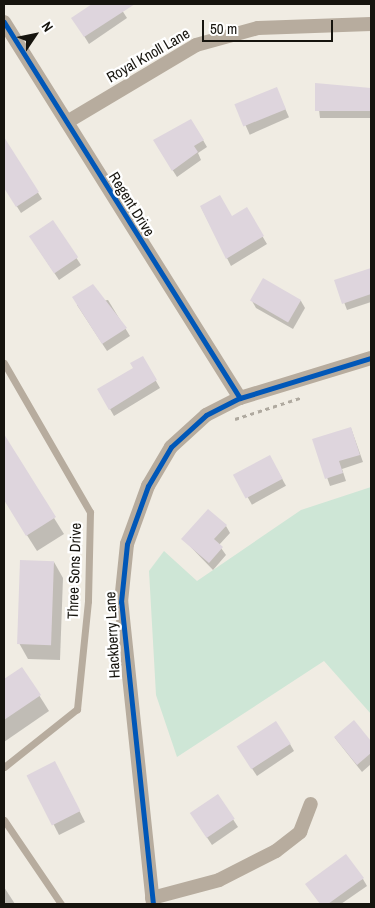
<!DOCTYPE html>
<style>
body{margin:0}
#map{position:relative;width:375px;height:908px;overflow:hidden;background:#f0ece3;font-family:"Archivo Narrow",sans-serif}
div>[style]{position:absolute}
.green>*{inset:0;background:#cee6d6}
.shadow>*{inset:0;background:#0003;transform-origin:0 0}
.building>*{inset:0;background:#ded5dd;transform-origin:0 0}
.path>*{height:3px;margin-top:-1.5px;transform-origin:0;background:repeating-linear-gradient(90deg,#afa99f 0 4px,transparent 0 8px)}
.service>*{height:7px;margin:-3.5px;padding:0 3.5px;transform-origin:3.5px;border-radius:3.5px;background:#b7ac9e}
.minor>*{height:14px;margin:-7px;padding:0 7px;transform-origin:7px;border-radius:7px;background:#b7ac9e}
.cycleway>*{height:5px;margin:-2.5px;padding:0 2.5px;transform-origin:2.5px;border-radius:2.5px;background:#0057b8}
span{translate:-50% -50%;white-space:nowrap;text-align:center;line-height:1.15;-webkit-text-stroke:4.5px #fff;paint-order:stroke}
.street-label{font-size:15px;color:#16140e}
.frame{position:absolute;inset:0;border:5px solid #16140e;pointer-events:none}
.north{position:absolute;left:10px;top:10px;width:50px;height:50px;-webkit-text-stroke:4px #fff;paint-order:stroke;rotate:56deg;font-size:14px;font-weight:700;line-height:20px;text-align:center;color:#16140e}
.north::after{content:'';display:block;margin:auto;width:18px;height:22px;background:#16140e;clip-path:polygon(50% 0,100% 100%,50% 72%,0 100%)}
.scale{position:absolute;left:202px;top:20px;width:131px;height:22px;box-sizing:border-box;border:2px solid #16140e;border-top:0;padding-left:6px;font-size:15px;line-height:18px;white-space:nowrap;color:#16140e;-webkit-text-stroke:4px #fff;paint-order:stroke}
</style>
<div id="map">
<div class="green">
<i style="clip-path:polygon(371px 487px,371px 714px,324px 661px,177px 757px,156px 695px,149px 571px,164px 551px,197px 581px,301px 510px)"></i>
</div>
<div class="shadow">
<i style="clip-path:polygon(94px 4px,118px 4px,127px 18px,89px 44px,73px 18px)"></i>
<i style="clip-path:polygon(316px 84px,371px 89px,371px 118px,320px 118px)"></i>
<i style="left:276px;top:88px;width:32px;height:43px;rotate:66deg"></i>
<i style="clip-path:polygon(4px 139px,42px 199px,21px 213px,4px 186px)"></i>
<i style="clip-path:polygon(203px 140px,207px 147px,198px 153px,201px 160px,177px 177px,158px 147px)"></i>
<i style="clip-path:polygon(201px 207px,232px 217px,246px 209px,267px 244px,231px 266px)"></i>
<i style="clip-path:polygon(53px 222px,81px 265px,59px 280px,35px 244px)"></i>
<i style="clip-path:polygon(371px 270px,371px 302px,347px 310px,336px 281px)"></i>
<i style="clip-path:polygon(264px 280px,301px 301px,305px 308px,293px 329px,256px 308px,252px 301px)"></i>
<i style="clip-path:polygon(108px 300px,130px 336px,107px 351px,77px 305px)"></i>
<i style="clip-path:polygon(142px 357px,160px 388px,114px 416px,99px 390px,135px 368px)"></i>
<i style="clip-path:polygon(351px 428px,363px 462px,342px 469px,346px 481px,330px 486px,314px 440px)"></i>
<i style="clip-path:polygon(4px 438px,64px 534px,37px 551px,4px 499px)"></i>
<i style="left:270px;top:457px;width:33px;height:39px;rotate:61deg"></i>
<i style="clip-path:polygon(226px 526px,230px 533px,219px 545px,226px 555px,213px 570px,183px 539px)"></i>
<i style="clip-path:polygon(54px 562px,63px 578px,60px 660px,28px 659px,19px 643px)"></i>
<i style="clip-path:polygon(22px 668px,49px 711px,4px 742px,4px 680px)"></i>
<i style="clip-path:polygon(354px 722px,371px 743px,371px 764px,362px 772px,335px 738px)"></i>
<i style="clip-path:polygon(290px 744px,294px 751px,257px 776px,243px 755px)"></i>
<i style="clip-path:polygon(60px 773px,85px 822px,59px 835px,29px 776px)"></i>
<i style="clip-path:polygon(218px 796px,238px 827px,212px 845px,196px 821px)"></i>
<i style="clip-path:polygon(363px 879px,367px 886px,341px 904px,321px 904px,311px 891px)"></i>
<i style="clip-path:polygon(4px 887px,15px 904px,4px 904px)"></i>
</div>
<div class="building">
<i style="clip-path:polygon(92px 4px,135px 4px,84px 37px,71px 18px)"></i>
<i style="clip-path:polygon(315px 83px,371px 88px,371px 111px,315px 111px)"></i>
<i style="left:277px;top:87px;width:24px;height:46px;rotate:68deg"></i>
<i style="clip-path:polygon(191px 119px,204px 140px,194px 146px,198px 152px,172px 171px,153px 140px)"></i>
<i style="clip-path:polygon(4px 137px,39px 192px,16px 207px,4px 188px)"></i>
<i style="clip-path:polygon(220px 195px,232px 216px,247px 207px,264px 236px,226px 259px,200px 206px)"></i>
<i style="left:53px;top:220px;width:45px;height:29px;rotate:56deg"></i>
<i style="clip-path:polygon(371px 268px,371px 294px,342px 304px,334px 280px)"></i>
<i style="left:263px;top:278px;width:44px;height:26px;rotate:30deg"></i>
<i style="clip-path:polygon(93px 284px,127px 328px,102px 344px,72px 297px)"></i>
<i style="clip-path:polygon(143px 356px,157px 380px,109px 410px,97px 389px,133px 368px,130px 363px)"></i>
<i style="clip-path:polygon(351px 427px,360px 455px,339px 461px,343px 473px,325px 479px,312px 439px)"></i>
<i style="clip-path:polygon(4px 434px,56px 517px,26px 536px,4px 500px)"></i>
<i style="left:270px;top:455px;width:27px;height:42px;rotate:62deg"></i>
<i style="clip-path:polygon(208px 509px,227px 525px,214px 539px,223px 547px,209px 563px,181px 539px)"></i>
<i style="left:20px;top:560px;width:34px;height:84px;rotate:2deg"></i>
<i style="clip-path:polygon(22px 667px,41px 695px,4px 720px,4px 679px)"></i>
<i style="clip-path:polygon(354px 720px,371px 741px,371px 753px,357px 765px,334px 737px)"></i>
<i style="left:276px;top:721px;width:27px;height:47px;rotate:57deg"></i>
<i style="left:55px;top:761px;width:56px;height:32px;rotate:63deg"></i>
<i style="left:218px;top:794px;width:30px;height:34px;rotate:56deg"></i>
<i style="clip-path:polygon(346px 854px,364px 878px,328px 904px,320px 904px,305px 884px)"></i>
</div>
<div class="path">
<i style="left:235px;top:419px;width:71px;rotate:-17.9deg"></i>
</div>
<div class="service">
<i style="left:4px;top:363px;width:172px;rotate:60deg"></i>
<i style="left:90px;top:512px;width:89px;rotate:91.3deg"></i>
<i style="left:88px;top:601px;width:109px;rotate:95.8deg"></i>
<i style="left:77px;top:709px;width:93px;rotate:141.5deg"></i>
<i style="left:4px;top:820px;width:102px;rotate:55.8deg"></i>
</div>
<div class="minor">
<i style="left:4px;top:22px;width:444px;rotate:57.9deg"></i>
<i style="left:67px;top:122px;width:150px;rotate:-30.8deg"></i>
<i style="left:196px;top:45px;width:64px;rotate:-15.3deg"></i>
<i style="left:258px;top:28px;width:113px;rotate:-2deg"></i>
<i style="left:152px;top:898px;width:69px;rotate:-15deg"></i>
<i style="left:219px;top:880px;width:64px;rotate:-27deg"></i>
<i style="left:276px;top:851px;width:31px;rotate:-38deg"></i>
<i style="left:300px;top:832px;width:30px;rotate:-69deg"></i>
<i style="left:153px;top:904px;width:304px;rotate:-96deg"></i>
<i style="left:121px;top:602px;width:58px;rotate:-84.1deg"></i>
<i style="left:127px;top:544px;width:62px;rotate:-70.1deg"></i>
<i style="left:148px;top:486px;width:45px;rotate:-59.5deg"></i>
<i style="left:171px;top:447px;width:47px;rotate:-42.4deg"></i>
<i style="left:206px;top:415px;width:38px;rotate:-27deg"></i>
<i style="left:240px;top:398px;width:137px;rotate:-17deg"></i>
</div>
<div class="cycleway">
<i style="left:4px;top:22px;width:444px;rotate:57.9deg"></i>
<i style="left:153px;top:904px;width:304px;rotate:-96deg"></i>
<i style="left:121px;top:602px;width:58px;rotate:-84.1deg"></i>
<i style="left:127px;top:544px;width:62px;rotate:-70.1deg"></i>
<i style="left:148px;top:486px;width:45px;rotate:-59.5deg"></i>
<i style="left:171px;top:447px;width:47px;rotate:-42.4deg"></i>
<i style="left:206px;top:415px;width:38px;rotate:-27deg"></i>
<i style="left:240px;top:398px;width:137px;rotate:-17deg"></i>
</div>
<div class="street-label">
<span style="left:148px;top:55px;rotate:-30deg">Royal Knoll Lane</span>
<span style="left:132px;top:204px;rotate:58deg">Regent Drive</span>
<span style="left:74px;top:571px;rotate:-88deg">Three Sons Drive</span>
<span style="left:112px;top:635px;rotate:-93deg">Hackberry Lane</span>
</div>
<div class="frame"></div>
<div class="north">N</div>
<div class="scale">50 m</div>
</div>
